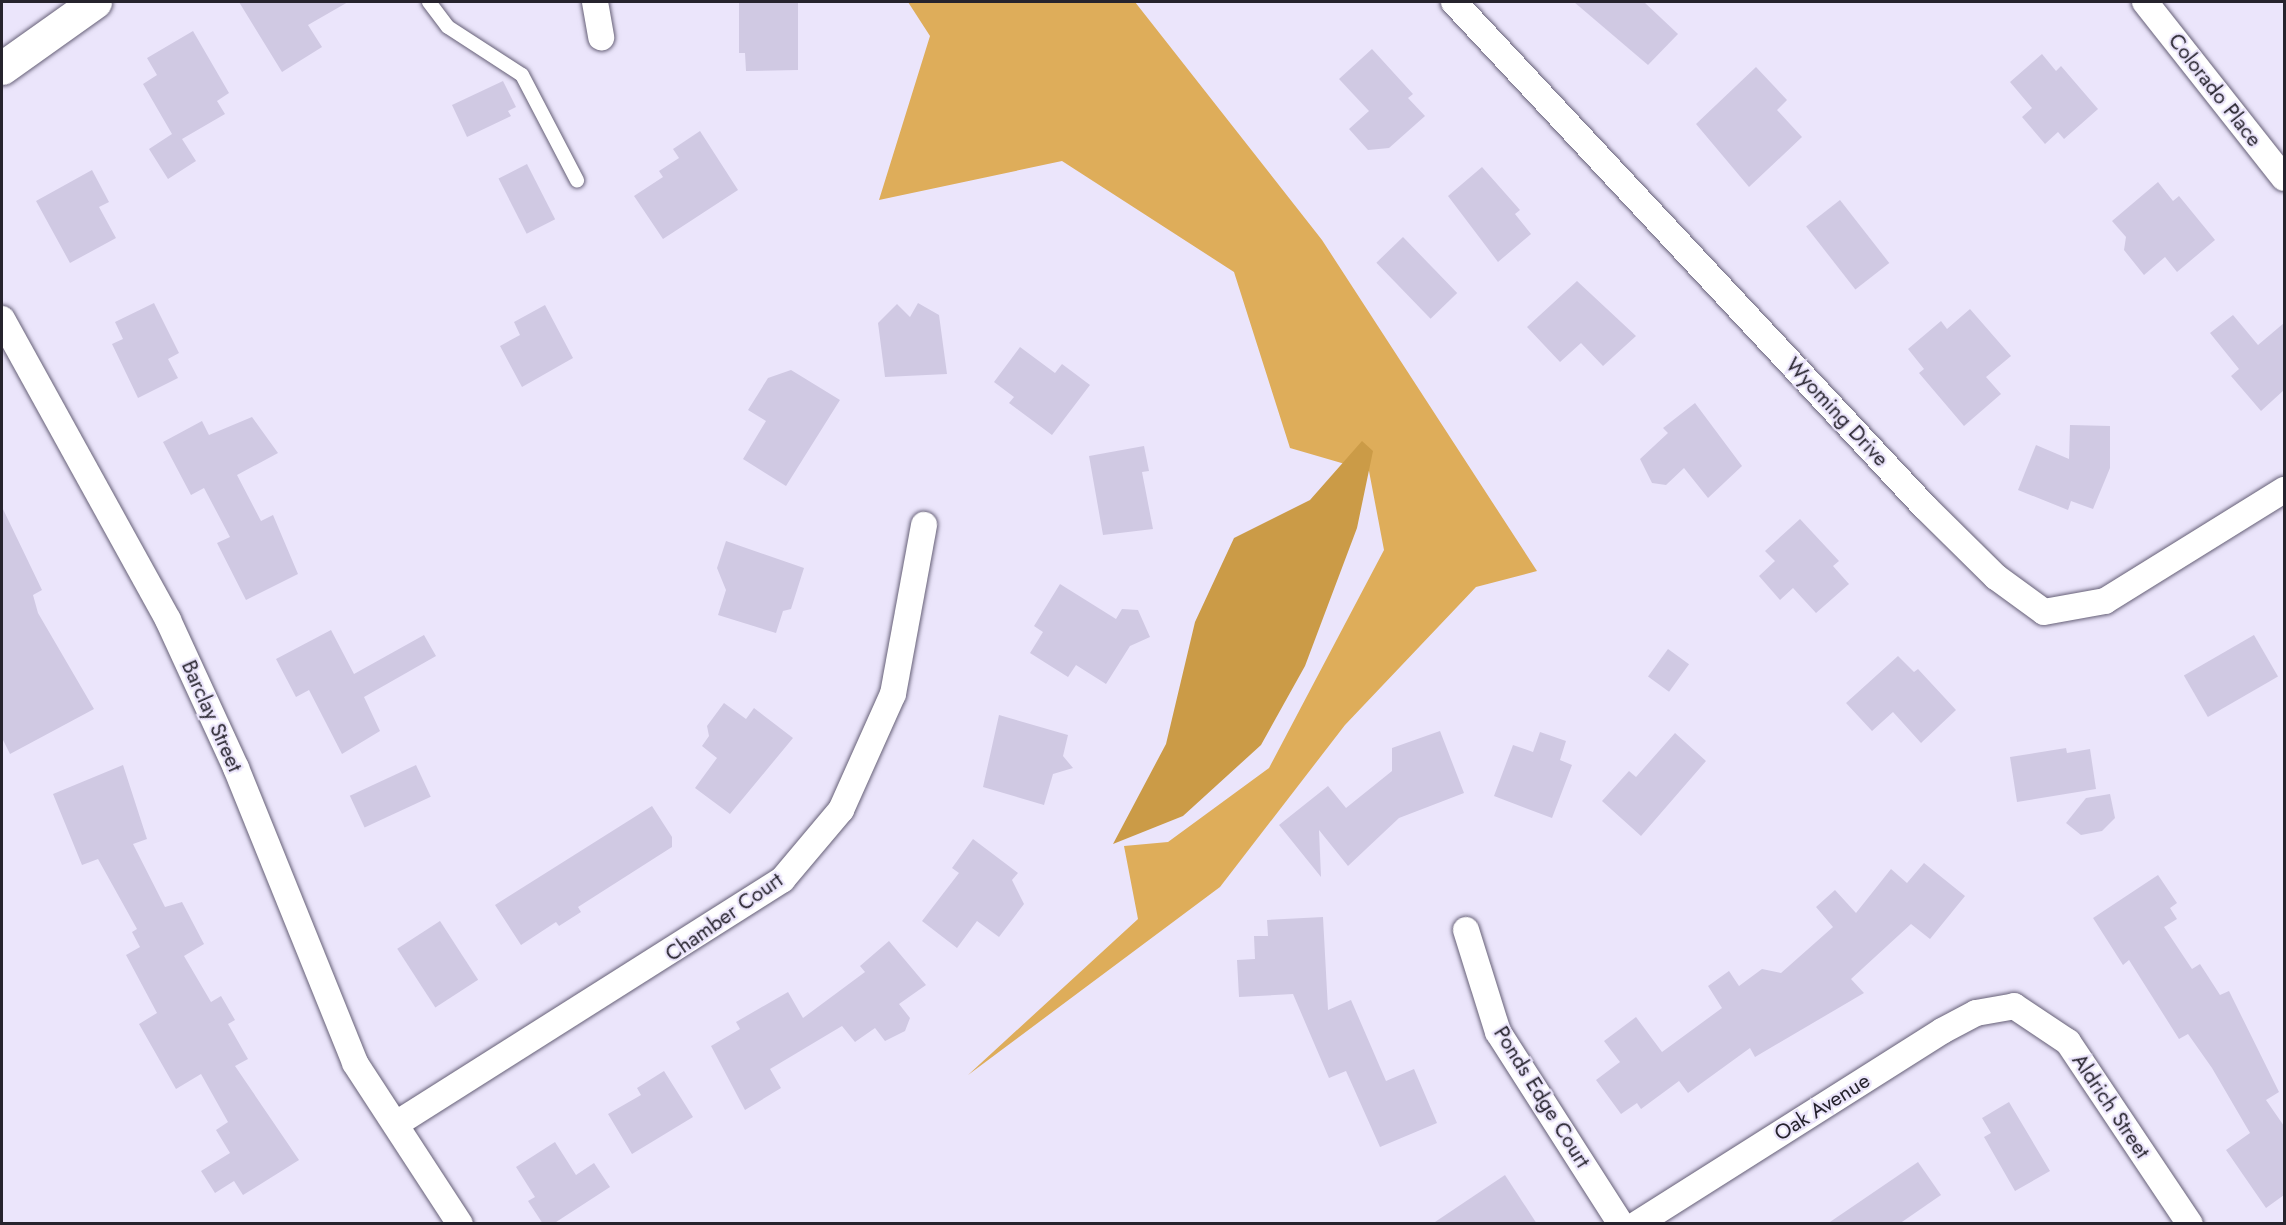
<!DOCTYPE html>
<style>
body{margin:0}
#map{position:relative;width:2286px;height:1225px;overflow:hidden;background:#ebe5fb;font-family:Jost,sans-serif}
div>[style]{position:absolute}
.forest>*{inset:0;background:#dead5a}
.water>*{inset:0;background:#cb9b47}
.building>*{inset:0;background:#d0c9e3;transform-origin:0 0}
.roads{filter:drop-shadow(0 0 2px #666077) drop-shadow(0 0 2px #666077)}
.service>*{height:14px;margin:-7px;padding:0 7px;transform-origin:7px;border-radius:7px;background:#fff}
.minor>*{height:26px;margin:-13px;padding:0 13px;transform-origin:13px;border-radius:13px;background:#fff}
.tertiary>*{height:33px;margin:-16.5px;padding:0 16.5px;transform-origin:16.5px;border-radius:16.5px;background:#fff}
span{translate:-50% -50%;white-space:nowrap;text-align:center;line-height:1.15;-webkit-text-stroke:4.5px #ebe5fb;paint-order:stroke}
.street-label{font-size:21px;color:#26232d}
.frame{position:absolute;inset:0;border:3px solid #26232d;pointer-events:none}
</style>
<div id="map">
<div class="forest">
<i style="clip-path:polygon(908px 2px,1135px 2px,1322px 240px,1537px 571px,1476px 587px,1345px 725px,1220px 887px,968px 1075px,1138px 919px,1124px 846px,1168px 842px,1269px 768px,1384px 550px,1369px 471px,1290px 448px,1234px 272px,1062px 161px,879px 200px,930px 36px)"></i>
</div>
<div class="water">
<i style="clip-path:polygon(1362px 441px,1373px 451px,1357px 528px,1305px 666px,1261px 745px,1183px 816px,1113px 844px,1166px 744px,1195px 622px,1234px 538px,1310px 500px)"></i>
</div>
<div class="building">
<i style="clip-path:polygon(239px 2px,348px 2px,308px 25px,322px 47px,282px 72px)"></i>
<i style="clip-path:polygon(739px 2px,798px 2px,798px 70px,746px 71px,745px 53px,739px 53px)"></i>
<i style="clip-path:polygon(1574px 2px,1644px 2px,1678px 34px,1648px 65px)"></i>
<i style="clip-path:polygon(193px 31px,229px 93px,217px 101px,225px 114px,182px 139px,196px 161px,168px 179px,149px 149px,172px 134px,143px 84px,157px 75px,147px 58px)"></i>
<i style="clip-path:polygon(1372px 49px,1413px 94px,1408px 98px,1425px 116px,1389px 148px,1368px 150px,1349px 129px,1369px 111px,1339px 79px)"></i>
<i style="clip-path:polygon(2042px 54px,2056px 71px,2061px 66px,2098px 109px,2064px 139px,2058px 132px,2045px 144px,2022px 117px,2032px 108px,2010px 82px)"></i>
<i style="clip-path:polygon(1756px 67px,1787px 100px,1777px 110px,1802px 137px,1749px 187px,1696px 124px)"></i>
<i style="clip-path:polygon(503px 81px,516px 107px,508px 111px,511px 116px,467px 137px,452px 105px)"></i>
<i style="clip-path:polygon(700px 131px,738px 190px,663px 239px,634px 196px,663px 177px,659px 171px,679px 158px,673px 149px)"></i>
<i style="left:527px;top:164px;width:62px;height:32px;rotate:63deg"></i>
<i style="clip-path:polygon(1482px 167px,1520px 210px,1515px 214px,1531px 234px,1498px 262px,1448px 196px)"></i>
<i style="clip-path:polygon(92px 170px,109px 202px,99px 207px,116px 238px,70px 263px,36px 201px)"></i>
<i style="clip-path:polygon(2158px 182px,2173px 201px,2179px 196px,2215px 240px,2177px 272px,2165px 257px,2144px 275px,2124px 250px,2126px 237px,2112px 221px)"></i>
<i style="left:1840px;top:200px;width:80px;height:43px;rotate:52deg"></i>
<i style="left:1403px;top:237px;width:78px;height:37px;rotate:46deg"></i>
<i style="clip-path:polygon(1577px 281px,1636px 336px,1603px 366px,1581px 343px,1560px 362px,1527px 327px)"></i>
<i style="clip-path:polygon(154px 303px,179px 353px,168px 359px,178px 378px,138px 398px,112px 344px,123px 339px,115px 322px)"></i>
<i style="clip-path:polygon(918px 303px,939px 315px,947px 374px,885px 377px,878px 323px,897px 304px,910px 317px)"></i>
<i style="clip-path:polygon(545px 305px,573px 358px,522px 387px,500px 346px,520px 335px,514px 322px)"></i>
<i style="clip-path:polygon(1970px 309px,2011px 356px,1986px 377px,2001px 394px,1964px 426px,1919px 373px,1924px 369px,1908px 349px,1941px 321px,1947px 329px)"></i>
<i style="clip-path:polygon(2233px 315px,2258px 345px,2284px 323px,2284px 390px,2261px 411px,2231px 376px,2239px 369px,2210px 333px)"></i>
<i style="clip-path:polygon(1020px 347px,1055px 373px,1062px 364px,1090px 385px,1052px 435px,1009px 403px,1014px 397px,994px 382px)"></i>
<i style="clip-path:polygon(791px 370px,840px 400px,786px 486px,743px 459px,766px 421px,748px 410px,768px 378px)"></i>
<i style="clip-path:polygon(1695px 403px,1742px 466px,1708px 498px,1684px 468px,1666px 485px,1652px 483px,1640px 459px,1668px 433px,1663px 428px)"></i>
<i style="clip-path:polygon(252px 417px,278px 453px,237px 475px,261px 521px,273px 515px,298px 574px,246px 600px,217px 543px,230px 537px,204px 488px,191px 495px,163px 442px,202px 421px,209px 435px)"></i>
<i style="clip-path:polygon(2070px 425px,2110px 426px,2110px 468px,2093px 509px,2071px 501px,2068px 510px,2018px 490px,2036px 445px,2069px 459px)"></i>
<i style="clip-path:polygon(1144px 446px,1149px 471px,1142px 472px,1153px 529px,1103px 535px,1089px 456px)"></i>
<i style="clip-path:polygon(2px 507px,42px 590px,33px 595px,38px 613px,94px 709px,10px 754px,2px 738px)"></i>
<i style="clip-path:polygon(1800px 519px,1839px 561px,1833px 566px,1849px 584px,1816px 613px,1793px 588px,1780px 600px,1759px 576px,1775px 561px,1765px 551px)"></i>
<i style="clip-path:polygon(726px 541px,804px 568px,791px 609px,783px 611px,776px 633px,718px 615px,726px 590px,717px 568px)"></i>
<i style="clip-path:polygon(1060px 584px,1116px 619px,1122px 609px,1138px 610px,1150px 637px,1130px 646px,1106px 684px,1076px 665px,1068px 677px,1030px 653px,1043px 632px,1034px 626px)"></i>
<i style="clip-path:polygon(331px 630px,354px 674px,424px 635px,436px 656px,364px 697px,380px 731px,342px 754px,309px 690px,296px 697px,276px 659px)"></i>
<i style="left:2254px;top:635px;width:48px;height:81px;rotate:60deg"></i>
<i style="left:1668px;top:649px;width:26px;height:34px;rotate:36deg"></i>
<i style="clip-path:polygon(1898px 656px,1914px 672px,1918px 669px,1956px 710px,1921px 743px,1893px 712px,1872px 731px,1846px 703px)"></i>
<i style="clip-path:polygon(724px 703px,746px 719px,754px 708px,793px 738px,730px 814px,695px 788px,717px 758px,702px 746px,709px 736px,707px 726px)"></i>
<i style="clip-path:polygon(999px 715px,1068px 735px,1063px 756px,1073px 768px,1053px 774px,1044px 805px,983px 787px)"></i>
<i style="clip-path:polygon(1440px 731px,1464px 793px,1399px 818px,1348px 866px,1319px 830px,1321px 877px,1279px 825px,1328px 786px,1346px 808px,1392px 771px,1392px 748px)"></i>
<i style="clip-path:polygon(1540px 732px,1566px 741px,1560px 760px,1572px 765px,1552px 818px,1494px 796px,1513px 745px,1533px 752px)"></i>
<i style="clip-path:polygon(1675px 733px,1706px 761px,1641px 836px,1602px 801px,1629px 771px,1636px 777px)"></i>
<i style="clip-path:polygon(2066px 748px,2067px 753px,2090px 749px,2096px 789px,2017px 802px,2010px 757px)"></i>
<i style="clip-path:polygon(123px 765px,147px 839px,133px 844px,165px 907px,182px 902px,204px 944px,184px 956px,211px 1002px,221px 996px,235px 1020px,228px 1024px,248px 1059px,235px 1066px,299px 1160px,243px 1195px,234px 1181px,215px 1193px,201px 1171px,230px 1153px,216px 1130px,228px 1122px,201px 1074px,176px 1089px,139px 1024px,157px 1013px,126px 955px,140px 947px,132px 932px,137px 929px,98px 859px,82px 865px,53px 794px)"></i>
<i style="left:416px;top:765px;width:35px;height:73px;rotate:65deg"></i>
<i style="clip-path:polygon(2110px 794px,2115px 818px,2102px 831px,2081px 835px,2066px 823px,2086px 798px)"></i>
<i style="clip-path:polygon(652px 806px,672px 837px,672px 847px,578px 907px,581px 912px,559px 926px,556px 922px,521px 945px,495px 905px)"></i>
<i style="clip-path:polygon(973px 839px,1018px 873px,1012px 880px,1024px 904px,999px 937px,977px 921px,957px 948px,922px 921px,959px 873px,952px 868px)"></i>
<i style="clip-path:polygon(1924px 863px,1965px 896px,1930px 939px,1911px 924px,1851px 979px,1864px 993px,1755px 1057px,1750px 1048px,1688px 1093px,1679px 1081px,1641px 1109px,1637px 1103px,1621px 1114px,1596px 1080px,1620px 1062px,1604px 1041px,1636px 1017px,1662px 1052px,1722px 1008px,1708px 986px,1729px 971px,1739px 986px,1762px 969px,1781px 973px,1833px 927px,1816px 907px,1835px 890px,1856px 913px,1891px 869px,1907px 883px)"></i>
<i style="clip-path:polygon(2158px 875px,2177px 903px,2170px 908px,2177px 919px,2164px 927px,2192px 969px,2200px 964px,2220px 995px,2229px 991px,2279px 1092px,2266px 1100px,2284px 1126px,2284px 1195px,2266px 1208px,2226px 1150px,2250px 1133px,2212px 1068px,2188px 1034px,2179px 1039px,2129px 960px,2123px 965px,2093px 918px)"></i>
<i style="clip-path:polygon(1323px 917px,1328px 1010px,1351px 1000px,1386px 1081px,1414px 1069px,1437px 1123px,1380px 1147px,1346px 1071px,1329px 1078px,1293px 994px,1239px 997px,1237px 960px,1255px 959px,1254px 936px,1268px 936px,1267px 920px)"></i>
<i style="left:440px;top:921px;width:70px;height:51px;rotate:57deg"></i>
<i style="clip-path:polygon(889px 941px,926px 985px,899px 1004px,910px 1018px,905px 1031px,885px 1041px,875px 1028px,855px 1042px,842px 1026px,770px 1069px,781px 1088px,745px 1110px,711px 1046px,740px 1029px,736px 1022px,788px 992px,803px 1018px,865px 972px,860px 966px)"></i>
<i style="clip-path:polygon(664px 1071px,693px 1117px,632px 1154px,608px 1114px,641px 1095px,637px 1088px)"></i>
<i style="clip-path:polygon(2009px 1102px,2050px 1171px,2015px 1191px,1984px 1137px,1991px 1133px,1982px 1118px)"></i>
<i style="clip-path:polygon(555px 1142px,576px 1175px,594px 1163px,610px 1187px,553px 1224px,543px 1224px,528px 1201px,535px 1197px,516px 1167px)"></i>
<i style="clip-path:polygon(1918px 1162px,1941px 1195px,1899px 1224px,1827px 1224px)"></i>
<i style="clip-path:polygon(1505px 1175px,1537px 1224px,1432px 1224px)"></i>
</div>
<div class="roads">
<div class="service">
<i style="left:429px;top:2px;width:31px;rotate:53deg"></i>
<i style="left:448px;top:27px;width:88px;rotate:33deg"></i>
<i style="left:522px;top:75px;width:119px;rotate:62.4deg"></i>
</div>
<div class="minor">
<i style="left:595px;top:2px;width:36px;rotate:80deg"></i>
<i style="left:1454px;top:2px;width:691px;rotate:47deg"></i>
<i style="left:1925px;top:507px;width:100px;rotate:44.6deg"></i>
<i style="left:1996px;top:577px;width:59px;rotate:36.1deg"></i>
<i style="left:2044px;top:612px;width:62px;rotate:-10.2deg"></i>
<i style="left:2105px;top:601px;width:211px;rotate:-31.8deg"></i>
<i style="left:2145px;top:2px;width:224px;rotate:51.7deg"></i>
<i style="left:2px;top:319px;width:344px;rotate:61.1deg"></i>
<i style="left:168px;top:620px;width:163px;rotate:65.3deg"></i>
<i style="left:236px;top:768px;width:318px;rotate:68deg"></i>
<i style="left:355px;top:1063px;width:192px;rotate:56.9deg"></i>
<i style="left:1466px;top:930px;width:107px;rotate:72.6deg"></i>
<i style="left:1498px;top:1032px;width:228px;rotate:57.4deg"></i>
<i style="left:396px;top:1124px;width:457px;rotate:-32.3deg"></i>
<i style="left:782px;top:880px;width:92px;rotate:-49.9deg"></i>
<i style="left:841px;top:810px;width:127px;rotate:-65.9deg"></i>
<i style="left:893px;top:694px;width:172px;rotate:-79.6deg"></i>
<i style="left:1637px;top:1224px;width:361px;rotate:-32.3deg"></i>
<i style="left:1942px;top:1031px;width:38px;rotate:-28deg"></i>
<i style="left:1976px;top:1013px;width:39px;rotate:-10deg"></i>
<i style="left:2014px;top:1006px;width:65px;rotate:33.7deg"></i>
<i style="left:2068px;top:1042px;width:219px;rotate:56.2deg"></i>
</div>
<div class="tertiary">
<i style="left:2px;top:68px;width:114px;rotate:-35.4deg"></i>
</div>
</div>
<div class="street-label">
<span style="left:2215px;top:90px;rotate:52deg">Colorado Place</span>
<span style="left:1837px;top:412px;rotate:47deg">Wyoming Drive</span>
<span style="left:212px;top:716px;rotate:66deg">Barclay Street</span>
<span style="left:724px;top:917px;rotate:-35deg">Chamber Court</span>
<span style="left:1542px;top:1097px;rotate:58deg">Ponds Edge Court</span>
<span style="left:2111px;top:1106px;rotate:56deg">Aldrich Street</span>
<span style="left:1822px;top:1107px;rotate:-32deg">Oak Avenue</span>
</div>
<div class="frame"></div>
</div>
